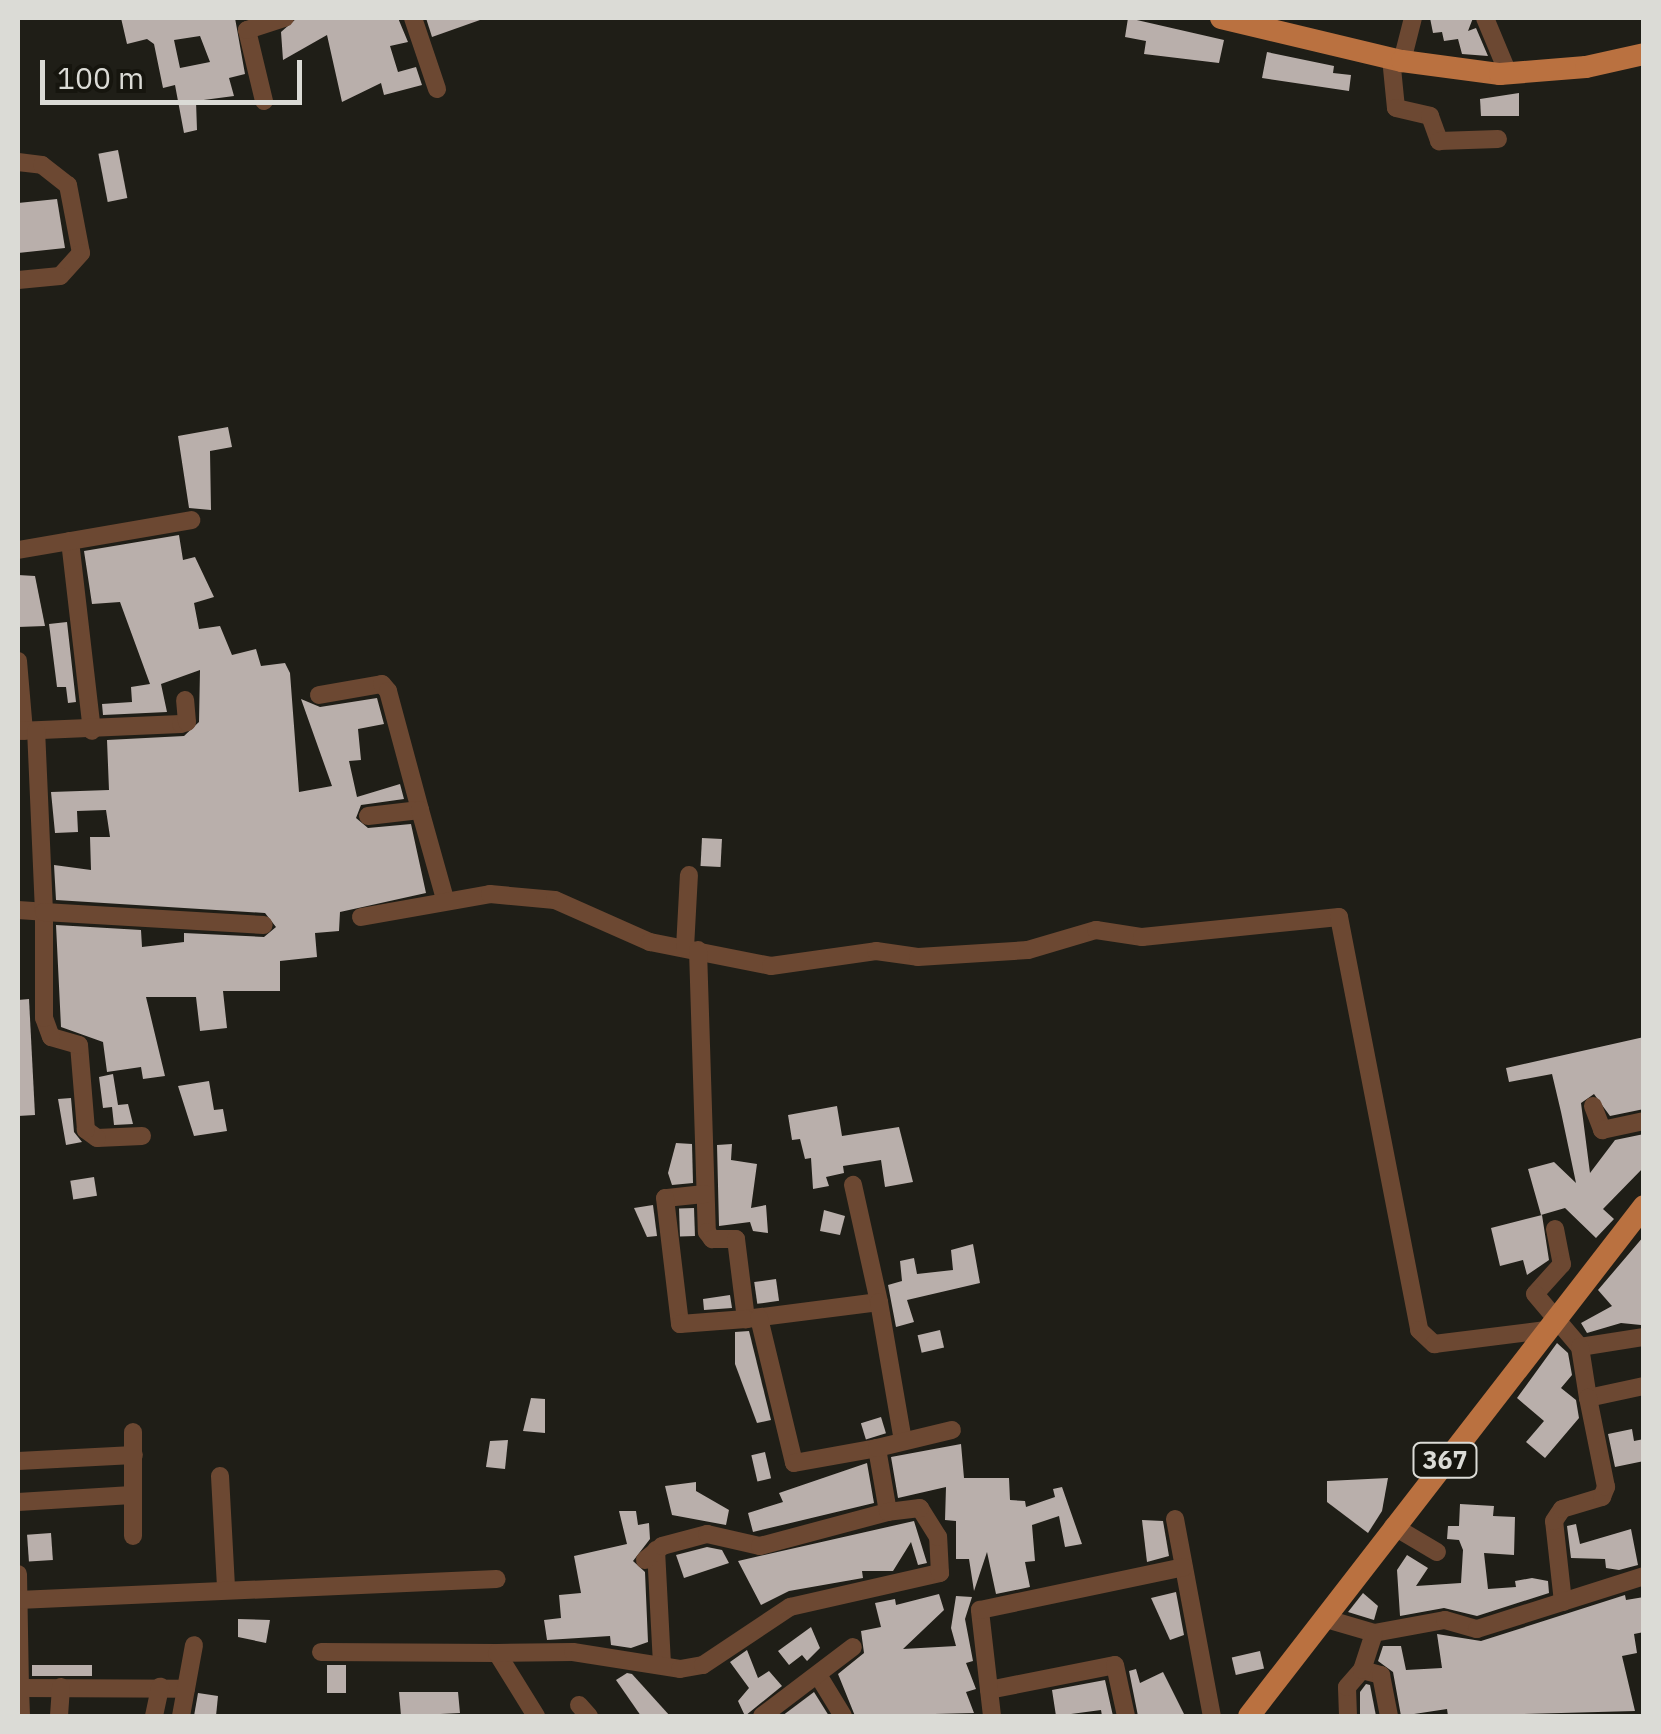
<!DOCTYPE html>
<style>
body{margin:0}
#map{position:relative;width:1661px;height:1734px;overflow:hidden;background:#1f1e17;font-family:"IBM Plex Sans",sans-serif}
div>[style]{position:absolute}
.building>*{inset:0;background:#b9afab;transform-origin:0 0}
.minor>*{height:18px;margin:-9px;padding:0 9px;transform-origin:9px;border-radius:9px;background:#6c4832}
.major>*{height:22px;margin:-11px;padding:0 11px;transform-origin:11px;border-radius:11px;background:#ba7140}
span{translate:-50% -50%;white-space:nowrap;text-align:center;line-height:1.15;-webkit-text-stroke:10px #16150e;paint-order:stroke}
.shield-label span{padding:2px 8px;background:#16150e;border:2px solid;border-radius:8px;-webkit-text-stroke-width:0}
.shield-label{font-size:25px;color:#dbdbd6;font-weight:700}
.frame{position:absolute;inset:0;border:20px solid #dbdbd6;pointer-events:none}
.scale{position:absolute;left:40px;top:60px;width:262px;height:45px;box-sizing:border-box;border:5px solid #dbdbd6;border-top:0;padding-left:12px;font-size:30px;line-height:35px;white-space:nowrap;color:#dbdbd6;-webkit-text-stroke:8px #16150e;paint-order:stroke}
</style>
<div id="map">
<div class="building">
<i style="clip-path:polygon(evenodd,121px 18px,235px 18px,245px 74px,229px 78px,234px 96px,196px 101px,197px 130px,184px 133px,175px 85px,163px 88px,154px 44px,147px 39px,127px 44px,121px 18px,200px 36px,210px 62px,180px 68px,174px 40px,200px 36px)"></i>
<i style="clip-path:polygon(297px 18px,398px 18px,408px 42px,390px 46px,398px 72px,416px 67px,422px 85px,384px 95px,381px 83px,342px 102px,327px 35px,283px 60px,281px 32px)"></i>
<i style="clip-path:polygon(426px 18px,480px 18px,480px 20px,432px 37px)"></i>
<i style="clip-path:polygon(1128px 18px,1224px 40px,1219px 63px,1144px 54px,1146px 41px,1125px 37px)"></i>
<i style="clip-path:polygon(1430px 18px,1473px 18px,1468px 31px,1476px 28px,1488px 56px,1462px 54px,1458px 39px,1444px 41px,1442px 32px,1433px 33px)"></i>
<i style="clip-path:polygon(1267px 52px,1334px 66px,1333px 73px,1351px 75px,1349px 91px,1262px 78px)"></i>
<i style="clip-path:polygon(1519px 93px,1519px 116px,1481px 116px,1480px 99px)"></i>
<i style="left:118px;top:150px;width:49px;height:20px;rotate:79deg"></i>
<i style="clip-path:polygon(57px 199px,65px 248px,18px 253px,18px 203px)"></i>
<i style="clip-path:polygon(228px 427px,232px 447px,210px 451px,211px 510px,189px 508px,178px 436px)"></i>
<i style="clip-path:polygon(179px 535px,183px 560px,195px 557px,214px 597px,194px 603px,199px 629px,220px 626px,232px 655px,256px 649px,261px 666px,285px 663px,290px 673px,299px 792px,332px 786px,301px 699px,320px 707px,377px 698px,384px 724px,358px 729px,361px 760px,349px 761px,357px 797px,400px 784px,404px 799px,361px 805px,356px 818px,368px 828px,411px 824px,426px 893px,340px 912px,339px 931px,315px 933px,317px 957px,280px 961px,280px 991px,223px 991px,227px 1028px,200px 1031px,196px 997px,146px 997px,165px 1076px,143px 1079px,141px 1067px,107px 1072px,103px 1042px,61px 1027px,56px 925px,141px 930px,142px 947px,184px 942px,184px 933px,264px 937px,276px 927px,265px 913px,56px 900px,54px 865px,91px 870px,90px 837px,110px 837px,106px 810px,77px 811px,78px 832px,55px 833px,51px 792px,109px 790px,107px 740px,184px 736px,199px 722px,200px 670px,161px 684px,167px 712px,103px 715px,102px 704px,132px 702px,131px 687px,150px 684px,120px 602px,92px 604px,84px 551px)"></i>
<i style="clip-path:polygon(18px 575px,35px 576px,45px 626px,18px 627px)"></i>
<i style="clip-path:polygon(67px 622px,76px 702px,68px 703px,66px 687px,57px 687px,49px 624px)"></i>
<i style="left:702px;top:838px;width:20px;height:28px;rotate:3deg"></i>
<i style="clip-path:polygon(29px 999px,35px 1115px,18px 1116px,18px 1000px)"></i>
<i style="clip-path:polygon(1644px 1037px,1644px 1109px,1610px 1116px,1594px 1094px,1581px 1103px,1590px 1173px,1615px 1140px,1644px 1134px,1644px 1167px,1603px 1209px,1614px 1219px,1596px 1238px,1565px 1208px,1541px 1215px,1528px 1169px,1554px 1162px,1576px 1183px,1561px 1112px,1552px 1074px,1509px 1082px,1506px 1068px)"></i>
<i style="clip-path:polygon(113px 1074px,118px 1105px,128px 1104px,133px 1124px,114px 1125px,112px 1107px,103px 1108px,99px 1077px)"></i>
<i style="clip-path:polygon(209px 1081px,214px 1110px,223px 1109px,227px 1131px,194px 1136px,178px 1086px)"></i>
<i style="clip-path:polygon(71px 1098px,74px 1132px,82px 1142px,66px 1145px,58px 1099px)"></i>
<i style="clip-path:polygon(837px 1106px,842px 1136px,899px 1127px,913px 1182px,885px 1187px,881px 1160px,843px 1166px,844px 1173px,826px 1177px,829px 1186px,813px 1189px,811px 1158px,805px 1159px,800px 1139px,792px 1140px,788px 1115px)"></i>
<i style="clip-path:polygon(676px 1143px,692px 1144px,693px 1183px,672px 1185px,668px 1173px)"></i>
<i style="clip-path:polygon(732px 1144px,731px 1160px,757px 1164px,751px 1208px,766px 1205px,768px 1233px,753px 1231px,750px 1222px,719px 1226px,717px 1145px)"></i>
<i style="left:94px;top:1177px;width:19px;height:24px;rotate:81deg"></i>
<i style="clip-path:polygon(653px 1205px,657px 1236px,647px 1237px,634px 1208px)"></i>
<i style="left:694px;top:1208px;width:28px;height:15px;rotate:88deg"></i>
<i style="clip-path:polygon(824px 1210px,845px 1216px,840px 1235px,820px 1231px)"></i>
<i style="clip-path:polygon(1542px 1215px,1549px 1260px,1527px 1275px,1523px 1260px,1500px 1266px,1491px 1228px)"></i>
<i style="clip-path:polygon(1644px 1236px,1641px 1325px,1621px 1323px,1587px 1333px,1581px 1323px,1612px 1306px,1598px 1290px)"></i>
<i style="clip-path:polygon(973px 1244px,980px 1283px,907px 1300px,914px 1322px,896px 1327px,888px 1285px,902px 1281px,900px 1261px,914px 1258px,917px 1274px,953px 1270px,951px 1250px)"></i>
<i style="left:776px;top:1279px;width:22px;height:22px;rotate:82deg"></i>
<i style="clip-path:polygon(730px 1295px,732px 1308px,704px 1310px,703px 1299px)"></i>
<i style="left:940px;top:1330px;width:18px;height:23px;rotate:77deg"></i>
<i style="clip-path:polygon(749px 1331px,771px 1420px,757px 1423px,735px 1364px,735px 1332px)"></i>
<i style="clip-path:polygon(1557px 1343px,1568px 1353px,1572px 1375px,1561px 1388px,1576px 1400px,1579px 1418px,1545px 1458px,1526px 1442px,1544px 1421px,1517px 1398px)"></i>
<i style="clip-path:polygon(531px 1398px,545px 1399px,545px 1433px,523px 1431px)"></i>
<i style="left:881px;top:1417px;width:17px;height:21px;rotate:73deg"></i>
<i style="clip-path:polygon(1632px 1429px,1634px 1441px,1644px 1439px,1644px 1461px,1615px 1467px,1608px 1434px)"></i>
<i style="clip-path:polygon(508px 1440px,505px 1469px,486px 1467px,490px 1441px)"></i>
<i style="clip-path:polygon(961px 1444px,964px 1478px,1009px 1478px,1010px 1500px,1025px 1501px,1026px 1507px,1055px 1497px,1053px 1489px,1062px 1487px,1082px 1544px,1065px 1547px,1059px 1516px,1032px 1525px,1035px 1561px,1025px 1562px,1030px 1587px,996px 1594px,987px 1552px,974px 1591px,969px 1559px,956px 1559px,956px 1521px,945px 1520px,946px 1487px,898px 1498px,891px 1457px)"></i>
<i style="left:765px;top:1452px;width:27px;height:14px;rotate:77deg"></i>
<i style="clip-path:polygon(867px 1463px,874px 1503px,753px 1532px,748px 1513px,783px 1502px,779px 1493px)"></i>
<i style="clip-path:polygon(1388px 1478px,1382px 1511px,1368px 1533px,1327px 1502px,1327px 1481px)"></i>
<i style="clip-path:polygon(696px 1482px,696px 1491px,729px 1510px,726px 1525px,672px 1515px,665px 1486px)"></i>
<i style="clip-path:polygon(1460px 1504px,1494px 1506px,1493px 1516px,1515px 1517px,1514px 1555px,1484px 1553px,1488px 1589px,1516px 1587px,1515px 1581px,1532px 1578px,1548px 1581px,1549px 1593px,1477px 1616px,1444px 1608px,1400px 1616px,1397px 1570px,1407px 1555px,1428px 1568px,1416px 1586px,1461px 1583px,1463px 1550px,1459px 1540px,1447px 1539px,1448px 1526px,1459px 1526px)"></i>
<i style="clip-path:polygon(619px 1511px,636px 1511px,638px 1525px,649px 1523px,650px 1539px,633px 1561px,645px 1572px,648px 1642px,631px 1648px,611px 1645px,610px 1636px,547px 1640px,544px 1620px,561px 1618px,559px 1595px,581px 1593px,574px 1556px,627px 1544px)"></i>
<i style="clip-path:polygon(1142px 1520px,1163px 1521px,1169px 1556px,1147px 1562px)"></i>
<i style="clip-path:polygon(914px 1521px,927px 1563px,918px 1565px,911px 1542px,893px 1571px,862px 1571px,863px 1578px,789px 1591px,761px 1605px,738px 1561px)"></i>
<i style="clip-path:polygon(1576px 1524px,1580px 1544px,1631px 1529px,1638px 1565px,1619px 1570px,1606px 1568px,1605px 1559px,1571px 1558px,1567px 1526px)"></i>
<i style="left:51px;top:1533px;width:27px;height:24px;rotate:86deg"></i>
<i style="clip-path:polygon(707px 1547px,722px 1550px,729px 1563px,684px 1578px,676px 1555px)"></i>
<i style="clip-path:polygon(1176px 1592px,1184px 1635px,1170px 1640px,1151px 1598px)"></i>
<i style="clip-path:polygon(1363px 1593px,1378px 1606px,1374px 1620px,1348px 1612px)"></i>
<i style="clip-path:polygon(939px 1594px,944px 1610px,903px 1649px,956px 1646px,951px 1628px,956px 1596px,972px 1597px,965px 1619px,973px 1661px,966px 1663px,976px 1689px,966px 1692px,974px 1713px,855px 1716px,838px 1674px,864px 1653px,861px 1631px,881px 1627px,875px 1603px,895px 1599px,896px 1605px)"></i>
<i style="clip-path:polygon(1625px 1595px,1626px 1600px,1644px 1597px,1644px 1632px,1634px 1634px,1637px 1653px,1622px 1656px,1635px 1711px,1448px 1716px,1447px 1709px,1401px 1716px,1393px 1672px,1378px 1661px,1383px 1646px,1401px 1646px,1406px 1670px,1442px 1668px,1437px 1634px,1481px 1641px)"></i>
<i style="clip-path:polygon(238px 1619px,270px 1620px,266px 1643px,238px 1637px)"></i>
<i style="clip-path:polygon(811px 1627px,820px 1648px,807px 1661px,802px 1655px,789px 1665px,778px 1651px)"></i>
<i style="clip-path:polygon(747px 1650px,758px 1678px,769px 1671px,782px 1686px,745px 1716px,738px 1701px,749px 1688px,730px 1662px)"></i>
<i style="left:1260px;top:1651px;width:18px;height:29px;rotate:77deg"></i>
<i style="left:92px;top:1665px;width:11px;height:60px;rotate:90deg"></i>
<i style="left:327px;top:1665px;width:19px;height:28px"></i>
<i style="clip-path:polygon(1136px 1669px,1140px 1683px,1163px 1672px,1185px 1716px,1138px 1716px,1129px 1671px)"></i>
<i style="clip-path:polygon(627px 1673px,632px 1674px,670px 1716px,641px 1716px,616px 1680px)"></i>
<i style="clip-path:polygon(1105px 1680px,1113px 1716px,1102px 1716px,1101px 1710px,1056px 1716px,1052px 1690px)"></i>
<i style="clip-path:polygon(1366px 1684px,1370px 1685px,1376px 1716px,1360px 1716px,1360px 1692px)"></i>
<i style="clip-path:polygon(399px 1692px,458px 1692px,460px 1713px,401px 1716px)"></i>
<i style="clip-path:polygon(814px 1692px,829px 1716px,782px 1716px)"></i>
<i style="clip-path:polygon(198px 1693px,218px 1696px,216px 1716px,194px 1716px)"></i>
</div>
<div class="minor">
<i style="left:413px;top:18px;width:75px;rotate:71.3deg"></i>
<i style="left:1485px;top:18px;width:60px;rotate:67.3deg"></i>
<i style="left:1391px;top:58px;width:50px;rotate:84.3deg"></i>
<i style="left:1396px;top:108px;width:35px;rotate:13deg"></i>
<i style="left:1430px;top:116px;width:27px;rotate:70deg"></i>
<i style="left:1439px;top:141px;width:59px;rotate:-1.9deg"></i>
<i style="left:1402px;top:61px;width:44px;rotate:-75.7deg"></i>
<i style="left:264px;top:101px;width:73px;rotate:-103.5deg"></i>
<i style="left:247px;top:30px;width:40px;rotate:-18deg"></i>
<i style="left:18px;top:162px;width:24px;rotate:7deg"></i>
<i style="left:42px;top:165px;width:33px;rotate:38deg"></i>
<i style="left:68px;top:185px;width:69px;rotate:79.2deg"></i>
<i style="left:81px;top:253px;width:31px;rotate:132deg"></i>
<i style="left:60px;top:276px;width:42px;rotate:174.6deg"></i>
<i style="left:70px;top:541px;width:191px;rotate:83.4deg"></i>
<i style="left:18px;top:550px;width:176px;rotate:-9.8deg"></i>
<i style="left:18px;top:661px;width:70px;rotate:85.1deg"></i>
<i style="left:319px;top:695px;width:64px;rotate:-9.9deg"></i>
<i style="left:382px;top:684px;width:9px;rotate:49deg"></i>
<i style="left:388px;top:691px;width:123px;rotate:74.9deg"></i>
<i style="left:18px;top:731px;width:163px;rotate:-2.5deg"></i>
<i style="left:181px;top:724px;width:6px;rotate:-18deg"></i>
<i style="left:187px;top:722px;width:22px;rotate:-95deg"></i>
<i style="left:368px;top:816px;width:52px;rotate:-6.6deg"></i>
<i style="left:420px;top:810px;width:92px;rotate:74.3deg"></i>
<i style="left:18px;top:910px;width:26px;rotate:4deg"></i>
<i style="left:44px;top:912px;width:181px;rotate:-92.5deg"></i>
<i style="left:361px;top:917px;width:131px;rotate:-10.1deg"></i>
<i style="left:490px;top:894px;width:65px;rotate:5.3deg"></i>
<i style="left:555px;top:900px;width:104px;rotate:23.9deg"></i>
<i style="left:650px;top:942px;width:123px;rotate:11.2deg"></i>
<i style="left:771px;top:966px;width:106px;rotate:-8.1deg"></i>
<i style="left:876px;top:951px;width:42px;rotate:8.1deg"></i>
<i style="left:918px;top:957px;width:110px;rotate:-3.6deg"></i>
<i style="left:1028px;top:950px;width:71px;rotate:-16.4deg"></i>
<i style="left:1096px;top:930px;width:47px;rotate:8.7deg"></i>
<i style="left:1142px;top:937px;width:198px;rotate:-5.8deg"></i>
<i style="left:1339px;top:917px;width:421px;rotate:79deg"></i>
<i style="left:1419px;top:1330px;width:21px;rotate:43deg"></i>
<i style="left:1434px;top:1344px;width:113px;rotate:-7.1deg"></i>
<i style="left:685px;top:948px;width:73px;rotate:-86.9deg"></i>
<i style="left:698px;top:950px;width:282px;rotate:88.2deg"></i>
<i style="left:707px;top:1232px;width:9px;rotate:54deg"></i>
<i style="left:712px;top:1239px;width:24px"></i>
<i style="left:736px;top:1239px;width:81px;rotate:82.9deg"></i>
<i style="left:746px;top:1319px;width:134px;rotate:-7.3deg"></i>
<i style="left:879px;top:1302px;width:120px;rotate:-102.5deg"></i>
<i style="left:1593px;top:1106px;width:26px;rotate:69deg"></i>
<i style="left:1602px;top:1130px;width:43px;rotate:-12.1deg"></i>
<i style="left:142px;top:1136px;width:45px;rotate:177.5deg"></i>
<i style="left:97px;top:1138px;width:14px;rotate:-144deg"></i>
<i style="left:86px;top:1130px;width:85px;rotate:-94.7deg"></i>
<i style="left:79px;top:1045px;width:29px;rotate:-164deg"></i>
<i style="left:51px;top:1037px;width:20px;rotate:-110deg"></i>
<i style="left:44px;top:1018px;width:106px;rotate:-90deg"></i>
<i style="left:44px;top:912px;width:220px;rotate:3.4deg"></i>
<i style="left:704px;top:1194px;width:39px;rotate:174deg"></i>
<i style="left:665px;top:1198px;width:127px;rotate:83.2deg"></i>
<i style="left:680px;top:1324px;width:66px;rotate:-4.3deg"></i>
<i style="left:1555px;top:1229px;width:36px;rotate:79deg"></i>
<i style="left:1562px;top:1264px;width:40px;rotate:132deg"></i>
<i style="left:1535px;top:1294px;width:70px;rotate:49.7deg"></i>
<i style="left:1580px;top:1347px;width:65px;rotate:-8.9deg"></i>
<i style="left:879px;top:1302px;width:141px;rotate:80.2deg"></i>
<i style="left:759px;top:1318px;width:149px;rotate:76.4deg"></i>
<i style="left:794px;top:1463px;width:84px;rotate:-10.2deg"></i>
<i style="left:1580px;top:1347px;width:52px;rotate:81.1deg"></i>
<i style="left:1588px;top:1398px;width:57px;rotate:-12.1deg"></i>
<i style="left:18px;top:1461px;width:116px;rotate:-3deg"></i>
<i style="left:220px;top:1476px;width:112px;rotate:86.9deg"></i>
<i style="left:18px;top:1502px;width:114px;rotate:-3.5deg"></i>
<i style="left:1175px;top:1519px;width:200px;rotate:79.4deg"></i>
<i style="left:1393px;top:1526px;width:51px;rotate:30.6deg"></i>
<i style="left:133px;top:1536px;width:104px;rotate:-90deg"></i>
<i style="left:656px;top:1550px;width:115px;rotate:87deg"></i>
<i style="left:645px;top:1560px;width:22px;rotate:-39deg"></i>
<i style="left:662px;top:1546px;width:47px;rotate:-14.9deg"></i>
<i style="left:707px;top:1534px;width:54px;rotate:12.8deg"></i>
<i style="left:760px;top:1546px;width:132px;rotate:-14.9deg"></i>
<i style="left:888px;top:1512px;width:65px;rotate:-99.8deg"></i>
<i style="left:877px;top:1448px;width:77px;rotate:-13.5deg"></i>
<i style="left:18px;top:1574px;width:114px;rotate:89deg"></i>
<i style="left:18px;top:1600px;width:479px;rotate:-2.5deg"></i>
<i style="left:1563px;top:1602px;width:81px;rotate:-96.3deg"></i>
<i style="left:1554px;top:1521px;width:14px;rotate:-56deg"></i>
<i style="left:1562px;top:1509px;width:42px;rotate:-16.7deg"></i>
<i style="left:1602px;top:1497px;width:11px;rotate:-68deg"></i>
<i style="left:1606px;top:1487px;width:91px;rotate:-101.4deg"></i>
<i style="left:1323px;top:1618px;width:53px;rotate:16.4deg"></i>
<i style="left:1374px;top:1633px;width:72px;rotate:-10.4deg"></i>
<i style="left:1445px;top:1620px;width:33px;rotate:16deg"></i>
<i style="left:1477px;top:1629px;width:175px;rotate:-17.6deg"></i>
<i style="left:321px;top:1652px;width:176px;rotate:0.3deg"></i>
<i style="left:497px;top:1653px;width:74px;rotate:58.2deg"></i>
<i style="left:497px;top:1653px;width:76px;rotate:-0.8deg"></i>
<i style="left:573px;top:1652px;width:108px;rotate:9deg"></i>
<i style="left:680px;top:1669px;width:23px;rotate:-10deg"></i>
<i style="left:703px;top:1665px;width:105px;rotate:-33.7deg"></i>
<i style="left:790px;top:1607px;width:154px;rotate:-12.8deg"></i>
<i style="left:940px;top:1573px;width:36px;rotate:-93deg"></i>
<i style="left:938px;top:1537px;width:34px;rotate:-122deg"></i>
<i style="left:920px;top:1508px;width:32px;rotate:173deg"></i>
<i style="left:1362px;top:1670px;width:20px;rotate:15deg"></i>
<i style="left:1381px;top:1675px;width:42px;rotate:79deg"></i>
<i style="left:818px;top:1675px;width:48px;rotate:58.6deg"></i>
<i style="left:989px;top:1690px;width:128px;rotate:-11.2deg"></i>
<i style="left:1115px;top:1665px;width:52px;rotate:77.8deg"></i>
<i style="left:579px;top:1705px;width:15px;rotate:48deg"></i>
<i style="left:21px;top:1716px;width:28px;rotate:-92deg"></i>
<i style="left:20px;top:1688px;width:166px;rotate:0.3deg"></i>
<i style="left:59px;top:1716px;width:29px;rotate:-86deg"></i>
<i style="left:154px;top:1716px;width:30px;rotate:-78deg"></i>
<i style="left:181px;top:1716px;width:72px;rotate:-79.6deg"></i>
<i style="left:762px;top:1716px;width:114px;rotate:-37.2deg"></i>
<i style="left:992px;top:1716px;width:107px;rotate:-96.5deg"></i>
<i style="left:980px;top:1610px;width:208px;rotate:-11.9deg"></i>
<i style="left:1348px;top:1716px;width:29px;rotate:-92deg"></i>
<i style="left:1347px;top:1687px;width:23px;rotate:-49deg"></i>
<i style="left:1362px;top:1670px;width:39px;rotate:-72deg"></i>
</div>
<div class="major">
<i style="left:1221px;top:18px;width:186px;rotate:13.4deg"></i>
<i style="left:1402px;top:61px;width:99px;rotate:7.6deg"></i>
<i style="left:1500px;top:74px;width:86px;rotate:-4.7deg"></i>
<i style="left:1586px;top:67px;width:59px;rotate:-12.6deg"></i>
<i style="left:1249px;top:1716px;width:645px;rotate:-52.24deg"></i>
</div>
<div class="shield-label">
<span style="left:1445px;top:1460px">367</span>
</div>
<div class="frame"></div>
<div class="scale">100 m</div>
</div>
